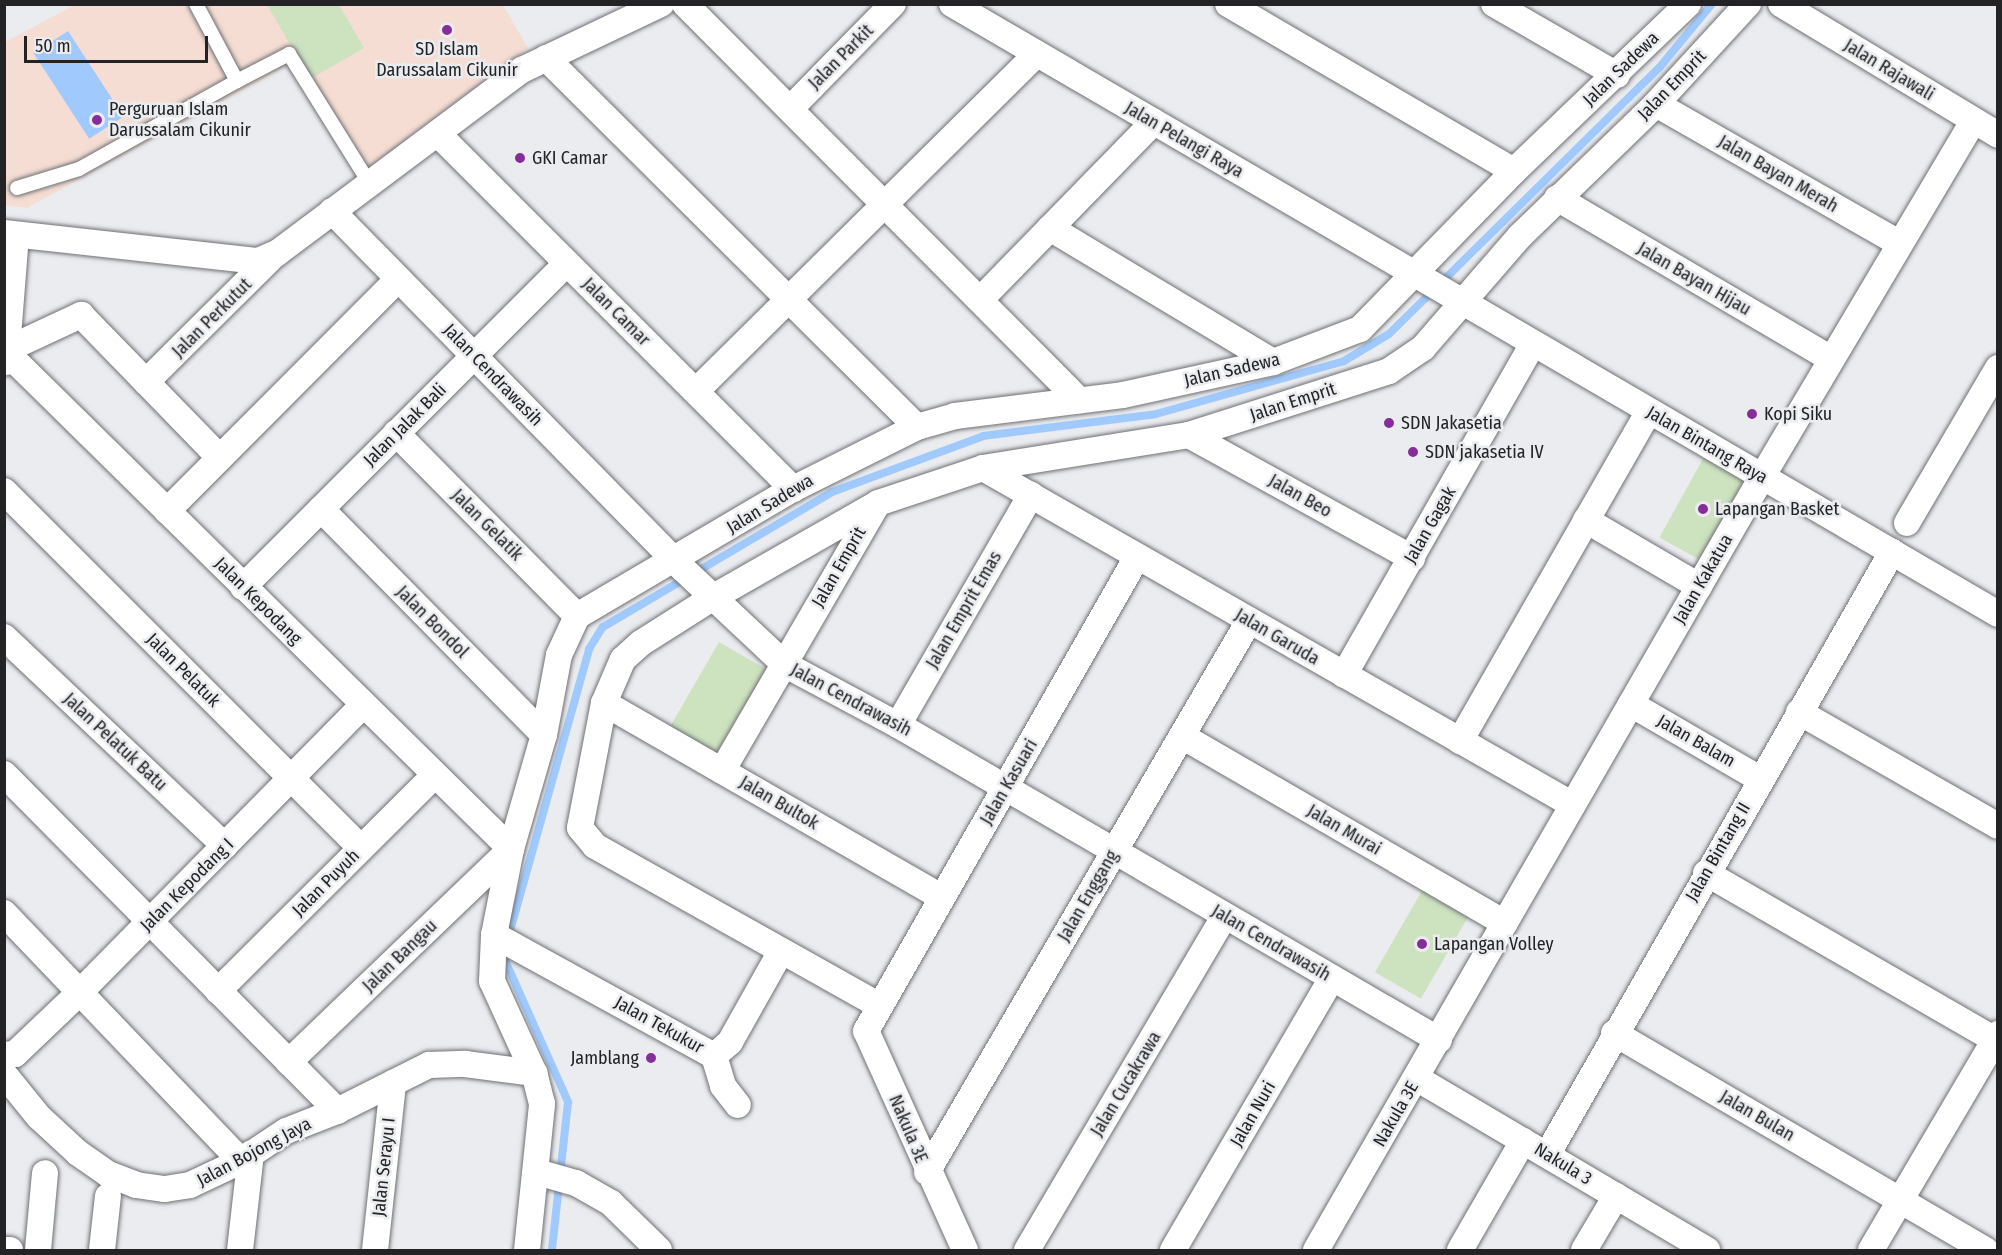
<!DOCTYPE html>
<style>
body{margin:0}
#map{position:relative;width:2002px;height:1255px;overflow:hidden;background:#ebecf0;font-family:"Fira Sans Condensed",sans-serif}
div>[style]{position:absolute}
.education>*{inset:0;background:#f5ddd3}
.green>*{inset:0;background:#cde2bf;transform-origin:0 0}
.water>*{inset:0;background:#a0cafd;transform-origin:0 0}
.stream>*{height:8px;margin:-4px;padding:0 4px;transform-origin:4px;border-radius:4px;background:#a0cafd}
.roads{filter:drop-shadow(0 0 2px #6f7074) drop-shadow(0 0 2px #6f7074)}
.lane>*{height:14px;margin:-7px;padding:0 7px;transform-origin:7px;border-radius:7px;background:#fff}
.street>*{height:26px;margin:-13px;padding:0 13px;transform-origin:13px;border-radius:13px;background:#fff}
.dots>*{width:16px;height:16px;translate:-50% -50%;box-sizing:border-box;border:3px solid #ebecf0;border-radius:50%}
span{translate:-50% -50%;white-space:nowrap;text-align:center;line-height:1.15;-webkit-text-stroke:5px #ebecf0;paint-order:stroke}
.poi-label{font-size:18px;color:#232325}
.left{translate:0 -50%;text-align:left}
.right{translate:-100% -50%;text-align:right}
.street-label{font-size:18px;color:#232325}
.frame{position:absolute;inset:0;border:6px solid #232325;pointer-events:none}
.scale{position:absolute;left:24px;top:36px;width:184px;height:27px;box-sizing:border-box;border:3px solid #232325;border-top:0;padding-left:8px;font-size:18px;line-height:21px;white-space:nowrap;color:#232325;-webkit-text-stroke:4px #ebecf0;paint-order:stroke}
</style>
<div id="map">
<div class="education">
<i style="clip-path:polygon(75px 5px,503px 5px,528px 48px,359px 177px,292px 63px,27px 208px,5px 205px,5px 42px)"></i>
</div>
<div class="green">
<i style="clip-path:polygon(267px 5px,339px 5px,364px 48px,310px 79px)"></i>
<i style="left:1704px;top:457px;width:48px;height:92px;rotate:29deg"></i>
<i style="left:719px;top:642px;width:56px;height:99px;rotate:30deg"></i>
<i style="left:1423px;top:889px;width:53px;height:96px;rotate:30deg"></i>
</div>
<div class="water">
<i style="left:68px;top:31px;width:102px;height:41px;rotate:57deg"></i>
</div>
<div class="stream">
<i style="left:508px;top:938px;width:300px;rotate:-74.3deg"></i>
<i style="left:589px;top:649px;width:26px;rotate:-58deg"></i>
<i style="left:603px;top:627px;width:266px;rotate:-30.5deg"></i>
<i style="left:832px;top:492px;width:161px;rotate:-20.3deg"></i>
<i style="left:983px;top:436px;width:174px;rotate:-7.2deg"></i>
<i style="left:1156px;top:414px;width:195px;rotate:-15.7deg"></i>
<i style="left:1344px;top:361px;width:52px;rotate:-31deg"></i>
<i style="left:1389px;top:334px;width:379px;rotate:-44.6deg"></i>
<i style="left:1659px;top:68px;width:83px;rotate:-50.4deg"></i>
<i style="left:504px;top:958px;width:158px;rotate:66deg"></i>
<i style="left:568px;top:1102px;width:149px;rotate:96.2deg"></i>
</div>
<div class="roads">
<div class="lane">
<i style="left:237px;top:81px;width:59px;rotate:-27.4deg"></i>
<i style="left:289px;top:54px;width:153px;rotate:58.1deg"></i>
<i style="left:17px;top:188px;width:65px;rotate:-17deg"></i>
<i style="left:79px;top:169px;width:181px;rotate:-29.1deg"></i>
<i style="left:237px;top:81px;width:87px;rotate:-118deg"></i>
</div>
<div class="street">
<i style="left:685px;top:4px;width:559px;rotate:45.15deg"></i>
<i style="left:952px;top:4px;width:1211px;rotate:30.25deg"></i>
<i style="left:1228px;top:4px;width:331px;rotate:30.3deg"></i>
<i style="left:1494px;top:4px;width:142px;rotate:30deg"></i>
<i style="left:1781px;top:4px;width:253px;rotate:31.1deg"></i>
<i style="left:546px;top:58px;width:523px;rotate:44.85deg"></i>
<i style="left:1656px;top:104px;width:281px;rotate:29.8deg"></i>
<i style="left:790px;top:109px;width:147px;rotate:-45.6deg"></i>
<i style="left:439px;top:135px;width:501px;rotate:45deg"></i>
<i style="left:1557px;top:198px;width:318px;rotate:30.4deg"></i>
<i style="left:332px;top:211px;width:501px;rotate:45.57deg"></i>
<i style="left:683px;top:569px;width:139px;rotate:43.2deg"></i>
<i style="left:784px;top:664px;width:129px;rotate:28.2deg"></i>
<i style="left:898px;top:725px;width:626px;rotate:30.21deg"></i>
<i style="left:1050px;top:228px;width:260px;rotate:31deg"></i>
<i style="left:4px;top:233px;width:256px;rotate:6.3deg"></i>
<i style="left:258px;top:261px;width:21px;rotate:-23deg"></i>
<i style="left:277px;top:253px;width:306px;rotate:-36.8deg"></i>
<i style="left:522px;top:70px;width:154px;rotate:-25.4deg"></i>
<i style="left:980px;top:300px;width:249px;rotate:-45.7deg"></i>
<i style="left:8px;top:349px;width:81px;rotate:-25deg"></i>
<i style="left:81px;top:315px;width:199px;rotate:45.8deg"></i>
<i style="left:7px;top:353px;width:707px;rotate:44.54deg"></i>
<i style="left:511px;top:849px;width:308px;rotate:136.2deg"></i>
<i style="left:6px;top:362px;width:127px;rotate:-85.5deg"></i>
<i style="left:146px;top:382px;width:180px;rotate:-44.8deg"></i>
<i style="left:696px;top:391px;width:479px;rotate:-44.7deg"></i>
<i style="left:396px;top:433px;width:257px;rotate:45.3deg"></i>
<i style="left:1189px;top:435px;width:255px;rotate:28.9deg"></i>
<i style="left:983px;top:468px;width:679px;rotate:29.73deg"></i>
<i style="left:4px;top:491px;width:505px;rotate:45deg"></i>
<i style="left:875px;top:505px;width:188px;rotate:150.3deg"></i>
<i style="left:712px;top:598px;width:84px;rotate:147.6deg"></i>
<i style="left:641px;top:643px;width:24px;rotate:138deg"></i>
<i style="left:623px;top:659px;width:48px;rotate:113.4deg"></i>
<i style="left:604px;top:703px;width:127px;rotate:100.9deg"></i>
<i style="left:580px;top:828px;width:23px;rotate:50deg"></i>
<i style="left:595px;top:846px;width:327px;rotate:29.3deg"></i>
<i style="left:321px;top:509px;width:317px;rotate:45.4deg"></i>
<i style="left:167px;top:511px;width:327px;rotate:-45.1deg"></i>
<i style="left:1586px;top:520px;width:131px;rotate:30.3deg"></i>
<i style="left:1907px;top:523px;width:180px;rotate:-59.6deg"></i>
<i style="left:243px;top:587px;width:458px;rotate:-45deg"></i>
<i style="left:4px;top:637px;width:304px;rotate:43.4deg"></i>
<i style="left:1344px;top:675px;width:382px;rotate:-60.3deg"></i>
<i style="left:604px;top:703px;width:390px;rotate:29.9deg"></i>
<i style="left:1631px;top:704px;width:149px;rotate:30.2deg"></i>
<i style="left:1799px;top:712px;width:229px;rotate:29.8deg"></i>
<i style="left:898px;top:725px;width:266px;rotate:-60deg"></i>
<i style="left:1182px;top:736px;width:373px;rotate:30.1deg"></i>
<i style="left:1460px;top:741px;width:380px;rotate:-60.2deg"></i>
<i style="left:722px;top:771px;width:310px;rotate:-59.8deg"></i>
<i style="left:878px;top:503px;width:111px;rotate:-18.4deg"></i>
<i style="left:983px;top:468px;width:209px;rotate:-9.1deg"></i>
<i style="left:1189px;top:435px;width:210px;rotate:-17.7deg"></i>
<i style="left:1389px;top:371px;width:41px;rotate:-34.1deg"></i>
<i style="left:1423px;top:348px;width:148px;rotate:-49.1deg"></i>
<i style="left:1520px;top:236px;width:190px;rotate:-44.1deg"></i>
<i style="left:1656px;top:104px;width:136px;rotate:-47.4deg"></i>
<i style="left:4px;top:774px;width:474px;rotate:45.3deg"></i>
<i style="left:1706px;top:873px;width:332px;rotate:30deg"></i>
<i style="left:4px;top:913px;width:343px;rotate:46.3deg"></i>
<i style="left:494px;top:935px;width:251px;rotate:28.8deg"></i>
<i style="left:714px;top:1056px;width:21px;rotate:-41deg"></i>
<i style="left:730px;top:1042px;width:104px;rotate:-60.7deg"></i>
<i style="left:218px;top:991px;width:305px;rotate:-44.9deg"></i>
<i style="left:1614px;top:1033px;width:430px;rotate:30.3deg"></i>
<i style="left:4px;top:1055px;width:11px;rotate:-5deg"></i>
<i style="left:15px;top:1054px;width:90px;rotate:-43.6deg"></i>
<i style="left:80px;top:992px;width:403px;rotate:-45.4deg"></i>
<i style="left:714px;top:1056px;width:31px;rotate:73deg"></i>
<i style="left:723px;top:1086px;width:24px;rotate:52deg"></i>
<i style="left:4px;top:1074px;width:55px;rotate:50.9deg"></i>
<i style="left:39px;top:1117px;width:53px;rotate:42.7deg"></i>
<i style="left:78px;top:1153px;width:37px;rotate:35deg"></i>
<i style="left:108px;top:1174px;width:30px;rotate:21deg"></i>
<i style="left:136px;top:1185px;width:29px;rotate:8deg"></i>
<i style="left:165px;top:1189px;width:25px;rotate:-9deg"></i>
<i style="left:190px;top:1185px;width:56px;rotate:-25.2deg"></i>
<i style="left:241px;top:1161px;width:54px;rotate:-33.7deg"></i>
<i style="left:286px;top:1131px;width:55px;rotate:-21.4deg"></i>
<i style="left:337px;top:1111px;width:103px;rotate:-26.6deg"></i>
<i style="left:429px;top:1065px;width:36px;rotate:-2deg"></i>
<i style="left:465px;top:1064px;width:70px;rotate:7.4deg"></i>
<i style="left:1418px;top:1079px;width:336px;rotate:30.6deg"></i>
<i style="left:1547px;top:1155px;width:695px;rotate:-60.22deg"></i>
<i style="left:537px;top:1172px;width:41px;rotate:15.8deg"></i>
<i style="left:576px;top:1183px;width:40px;rotate:29.7deg"></i>
<i style="left:611px;top:1203px;width:67px;rotate:44.4deg"></i>
<i style="left:927px;top:1172px;width:638px;rotate:-59.7deg"></i>
<i style="left:4px;top:1250px;width:6px"></i>
<i style="left:38px;top:1250px;width:77px;rotate:-84.8deg"></i>
<i style="left:102px;top:1250px;width:54px;rotate:-83.7deg"></i>
<i style="left:240px;top:1250px;width:97px;rotate:-83.5deg"></i>
<i style="left:375px;top:1250px;width:168px;rotate:-83.8deg"></i>
<i style="left:527px;top:1250px;width:147px;rotate:-84.1deg"></i>
<i style="left:542px;top:1104px;width:32px;rotate:-104deg"></i>
<i style="left:534px;top:1073px;width:101px;rotate:-114.5deg"></i>
<i style="left:492px;top:981px;width:46px;rotate:-87.5deg"></i>
<i style="left:494px;top:935px;width:88px;rotate:-78.8deg"></i>
<i style="left:511px;top:849px;width:119px;rotate:-73.9deg"></i>
<i style="left:544px;top:735px;width:81px;rotate:-79.4deg"></i>
<i style="left:559px;top:655px;width:43px;rotate:-65.2deg"></i>
<i style="left:577px;top:616px;width:251px;rotate:-30.5deg"></i>
<i style="left:793px;top:489px;width:139px;rotate:-26.6deg"></i>
<i style="left:917px;top:427px;width:40px;rotate:-16deg"></i>
<i style="left:955px;top:416px;width:169px;rotate:-7.1deg"></i>
<i style="left:1123px;top:395px;width:154px;rotate:-12.4deg"></i>
<i style="left:1273px;top:362px;width:93px;rotate:-20.8deg"></i>
<i style="left:1360px;top:329px;width:221px;rotate:-45.7deg"></i>
<i style="left:1514px;top:171px;width:241px;rotate:-43.8deg"></i>
<i style="left:965px;top:1250px;width:240px;rotate:-114.3deg"></i>
<i style="left:866px;top:1031px;width:546px;rotate:-60.24deg"></i>
<i style="left:1027px;top:1250px;width:387px;rotate:-59.4deg"></i>
<i style="left:1173px;top:1250px;width:315px;rotate:-59.7deg"></i>
<i style="left:1316px;top:1250px;width:887px;rotate:-60.02deg"></i>
<i style="left:1759px;top:482px;width:420px;rotate:-59.3deg"></i>
<i style="left:1460px;top:1250px;width:126px;rotate:-60deg"></i>
<i style="left:1584px;top:1250px;width:63px;rotate:-59.3deg"></i>
<i style="left:1871px;top:1250px;width:251px;rotate:-59.5deg"></i>
</div>
</div>
<div class="dots">
<i style="left:447px;top:30px;background:#852d99"></i>
<i style="left:97px;top:120px;background:#852d99"></i>
<i style="left:520px;top:158px;background:#852d99"></i>
<i style="left:1752px;top:414px;background:#852d99"></i>
<i style="left:1389px;top:423px;background:#852d99"></i>
<i style="left:1413px;top:452px;background:#852d99"></i>
<i style="left:1703px;top:509px;background:#852d99"></i>
<i style="left:1422px;top:944px;background:#852d99"></i>
<i style="left:651px;top:1058px;background:#852d99"></i>
</div>
<div class="poi-label">
<span style="left:447px;top:60px">SD Islam<br>Darussalam Cikunir</span>
<span class="left" style="left:109px;top:120px">Perguruan Islam<br>Darussalam Cikunir</span>
<span class="left" style="left:532px;top:158px">GKI Camar</span>
<span class="left" style="left:1764px;top:414px">Kopi Siku</span>
<span class="left" style="left:1401px;top:423px">SDN Jakasetia</span>
<span class="left" style="left:1425px;top:452px">SDN jakasetia IV</span>
<span class="left" style="left:1715px;top:509px">Lapangan Basket</span>
<span class="left" style="left:1434px;top:944px">Lapangan Volley</span>
<span class="right" style="left:639px;top:1058px">Jamblang</span>
</div>
<div class="street-label">
<span style="left:841px;top:57px;rotate:-45deg">Jalan Parkit</span>
<span style="left:1621px;top:69px;rotate:-44deg">Jalan Sadewa</span>
<span style="left:1889px;top:70px;rotate:31deg">Jalan Rajawali</span>
<span style="left:1672px;top:85px;rotate:-46deg">Jalan Emprit</span>
<span style="left:1184px;top:140px;rotate:30deg">Jalan Pelangi Raya</span>
<span style="left:1778px;top:174px;rotate:30deg">Jalan Bayan Merah</span>
<span style="left:1694px;top:279px;rotate:30deg">Jalan Bayan Hijau</span>
<span style="left:616px;top:312px;rotate:45deg">Jalan Camar</span>
<span style="left:212px;top:318px;rotate:-45deg">Jalan Perkutut</span>
<span style="left:1232px;top:370px;rotate:-13deg">Jalan Sadewa</span>
<span style="left:493px;top:375px;rotate:46deg">Jalan Cendrawasih</span>
<span style="left:1293px;top:402px;rotate:-18deg">Jalan Emprit</span>
<span style="left:405px;top:425px;rotate:-45deg">Jalan Jalak Bali</span>
<span style="left:1707px;top:445px;rotate:30deg">Jalan Bintang Raya</span>
<span style="left:1300px;top:496px;rotate:29deg">Jalan Beo</span>
<span style="left:770px;top:504px;rotate:-31deg">Jalan Sadewa</span>
<span style="left:487px;top:525px;rotate:45deg">Jalan Gelatik</span>
<span style="left:1430px;top:525px;rotate:-60deg">Jalan Gagak</span>
<span style="left:839px;top:567px;rotate:-60deg">Jalan Emprit</span>
<span style="left:1703px;top:579px;rotate:-60deg">Jalan Kakatua</span>
<span style="left:258px;top:601px;rotate:45deg">Jalan Kepodang</span>
<span style="left:964px;top:610px;rotate:-60deg">Jalan Emprit Emas</span>
<span style="left:432px;top:622px;rotate:45deg">Jalan Bondol</span>
<span style="left:1277px;top:637px;rotate:30deg">Jalan Garuda</span>
<span style="left:183px;top:670px;rotate:45deg">Jalan Pelatuk</span>
<span style="left:851px;top:700px;rotate:28deg">Jalan Cendrawasih</span>
<span style="left:1696px;top:741px;rotate:30deg">Jalan Balam</span>
<span style="left:115px;top:742px;rotate:43deg">Jalan Pelatuk Batu</span>
<span style="left:1009px;top:782px;rotate:-60deg">Jalan Kasuari</span>
<span style="left:779px;top:803px;rotate:30deg">Jalan Bultok</span>
<span style="left:1344px;top:830px;rotate:30deg">Jalan Murai</span>
<span style="left:1718px;top:852px;rotate:-60deg">Jalan Bintang II</span>
<span style="left:326px;top:883px;rotate:-45deg">Jalan Puyuh</span>
<span style="left:187px;top:885px;rotate:-45deg">Jalan Kepodang I</span>
<span style="left:1088px;top:896px;rotate:-60deg">Jalan Enggang</span>
<span style="left:1271px;top:943px;rotate:30deg">Jalan Cendrawasih</span>
<span style="left:400px;top:956px;rotate:-44deg">Jalan Bangau</span>
<span style="left:659px;top:1025px;rotate:29deg">Jalan Tekukur</span>
<span style="left:1126px;top:1084px;rotate:-59deg">Jalan Cucakrawa</span>
<span style="left:1253px;top:1114px;rotate:-60deg">Jalan Nuri</span>
<span style="left:1396px;top:1114px;rotate:-60deg">Nakula 3E</span>
<span style="left:1757px;top:1116px;rotate:30deg">Jalan Bulan</span>
<span style="left:908px;top:1129px;rotate:67deg">Nakula 3E</span>
<span style="left:254px;top:1152px;rotate:-28deg">Jalan Bojong Jaya</span>
<span style="left:1563px;top:1164px;rotate:31deg">Nakula 3</span>
<span style="left:384px;top:1167px;rotate:-84deg">Jalan Serayu I</span>
</div>
<div class="frame"></div>
<div class="scale">50 m</div>
</div>
